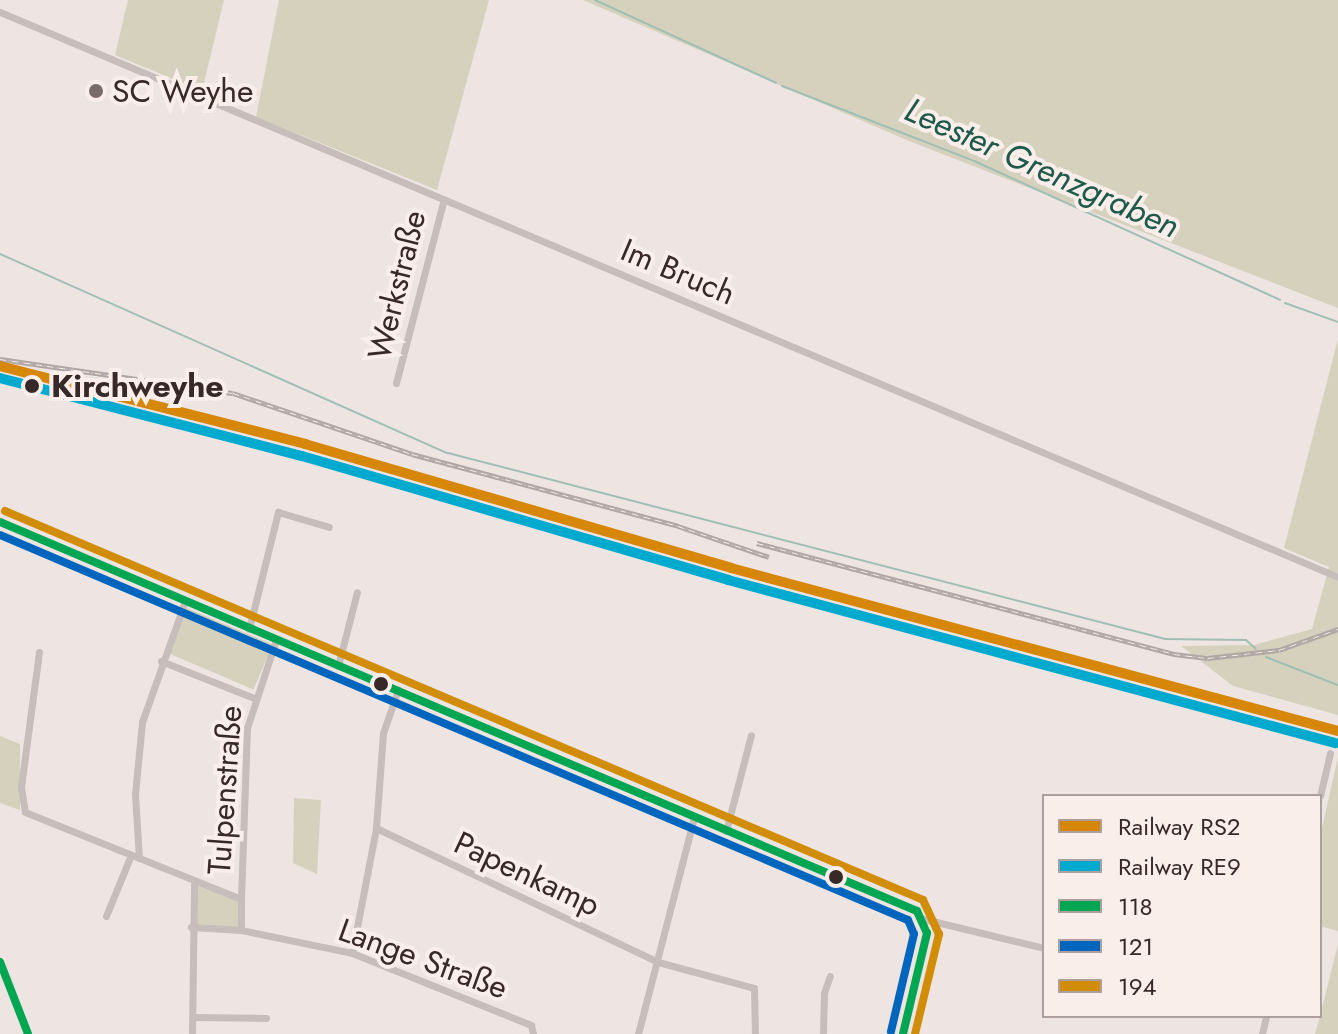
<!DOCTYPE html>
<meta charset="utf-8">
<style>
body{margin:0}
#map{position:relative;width:1338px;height:1034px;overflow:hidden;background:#eee5e2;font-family:Jost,sans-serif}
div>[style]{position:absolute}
.green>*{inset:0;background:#d5d1bd;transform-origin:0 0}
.stream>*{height:2px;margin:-1px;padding:0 1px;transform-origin:1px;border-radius:1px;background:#9fbfb5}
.minor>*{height:7px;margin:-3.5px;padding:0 3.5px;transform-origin:3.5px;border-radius:3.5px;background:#c7bdbb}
.rail>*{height:5px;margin-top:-2.5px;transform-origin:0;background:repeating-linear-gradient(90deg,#faeeea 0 6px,#afa6a5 0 12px);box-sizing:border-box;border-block:2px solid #afa6a5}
.bus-1>*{height:8px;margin:-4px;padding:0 4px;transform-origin:4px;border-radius:4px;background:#00a651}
.bus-2>*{height:8px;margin:-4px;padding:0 4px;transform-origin:4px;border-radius:4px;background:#0065bd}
.bus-3>*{height:8px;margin:-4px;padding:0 4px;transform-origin:4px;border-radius:4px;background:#d18d08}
.rail-1>*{height:10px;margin:-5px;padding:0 5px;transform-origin:5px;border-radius:5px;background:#d78708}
.rail-2>*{height:10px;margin:-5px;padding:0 5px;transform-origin:5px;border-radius:5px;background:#00a9ce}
.dots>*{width:22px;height:22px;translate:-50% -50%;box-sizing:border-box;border:4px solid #faeeea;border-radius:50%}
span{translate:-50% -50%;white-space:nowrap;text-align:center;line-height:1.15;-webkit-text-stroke:8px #faeeea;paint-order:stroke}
.poi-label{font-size:32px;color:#382929}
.left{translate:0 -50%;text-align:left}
.street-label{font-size:32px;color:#382929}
.stop-label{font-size:32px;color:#382929;font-weight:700}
.water-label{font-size:34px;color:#1f594b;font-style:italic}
.legend{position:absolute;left:1042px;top:794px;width:280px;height:224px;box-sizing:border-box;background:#faeeea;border:2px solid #ac9f9d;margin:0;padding:10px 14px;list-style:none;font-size:24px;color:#382929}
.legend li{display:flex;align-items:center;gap:16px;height:40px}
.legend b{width:40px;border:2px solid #ac9f9d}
</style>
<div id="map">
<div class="green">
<i style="clip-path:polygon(128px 0,224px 0,202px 91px,115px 55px)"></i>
<i style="clip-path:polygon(279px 0,489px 0,437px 190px,256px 117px)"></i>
<i style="clip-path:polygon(583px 0,1338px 0,1338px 308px,909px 141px)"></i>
<i style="clip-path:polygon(1338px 339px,1338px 715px,1233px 686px,1181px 646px,1254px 645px,1312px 629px,1329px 567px,1284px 548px)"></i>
<i style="left:187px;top:608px;width:93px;height:49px;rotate:23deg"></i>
<i style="clip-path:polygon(0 736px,20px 744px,20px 810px,0 803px)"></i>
<i style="clip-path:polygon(1338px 757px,1338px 931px,1320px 926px,1320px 837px)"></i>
<i style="clip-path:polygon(294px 798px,321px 800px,317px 874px,293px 863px)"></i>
<i style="clip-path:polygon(195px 885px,240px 900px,240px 928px,192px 926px)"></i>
<i style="clip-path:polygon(1338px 944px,1338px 1034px,1315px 1034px,1320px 1016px)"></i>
</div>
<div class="stream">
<i style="left:595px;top:0;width:199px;rotate:24.6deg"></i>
<i style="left:782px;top:86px;width:206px;rotate:21.3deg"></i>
<i style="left:974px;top:161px;width:336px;rotate:24.4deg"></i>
<i style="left:0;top:254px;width:490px;rotate:24deg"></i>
<i style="left:448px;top:453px;width:741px;rotate:14.54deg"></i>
<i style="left:1165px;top:639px;width:81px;rotate:0.7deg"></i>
<i style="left:1246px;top:640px;width:13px;rotate:42deg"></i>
<i style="left:1285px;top:303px;width:56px;rotate:19.7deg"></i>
<i style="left:1266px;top:657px;width:77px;rotate:21.3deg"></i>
</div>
<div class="minor">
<i style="left:0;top:12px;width:1452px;rotate:22.89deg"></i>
<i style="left:396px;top:383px;width:190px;rotate:-75.4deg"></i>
<i style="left:0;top:522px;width:996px;rotate:22.99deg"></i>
<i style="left:917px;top:911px;width:24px;rotate:66deg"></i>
<i style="left:927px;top:933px;width:104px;rotate:103.4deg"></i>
<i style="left:249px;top:629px;width:121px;rotate:-76.1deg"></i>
<i style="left:278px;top:512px;width:53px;rotate:16.4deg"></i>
<i style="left:39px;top:652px;width:136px;rotate:97.6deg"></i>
<i style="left:21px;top:787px;width:25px;rotate:81deg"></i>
<i style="left:25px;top:812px;width:233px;rotate:21.9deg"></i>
<i style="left:241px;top:899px;width:31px;rotate:90deg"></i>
<i style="left:161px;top:661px;width:100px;rotate:21.7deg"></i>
<i style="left:338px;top:666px;width:76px;rotate:-75.6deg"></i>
<i style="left:1320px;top:796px;width:44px;rotate:-76.9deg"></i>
<i style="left:376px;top:828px;width:312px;rotate:25.4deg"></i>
<i style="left:658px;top:962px;width:99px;rotate:15.2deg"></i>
<i style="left:754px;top:988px;width:46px;rotate:88.8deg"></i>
<i style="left:726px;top:831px;width:99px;rotate:-75.4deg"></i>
<i style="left:139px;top:858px;width:64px;rotate:-93.6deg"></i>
<i style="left:135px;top:794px;width:72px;rotate:-84.4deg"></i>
<i style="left:142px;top:722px;width:128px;rotate:-70.4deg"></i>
<i style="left:241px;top:899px;width:171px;rotate:-88deg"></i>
<i style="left:247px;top:728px;width:93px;rotate:-71.8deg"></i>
<i style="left:106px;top:916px;width:66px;rotate:-67.7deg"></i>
<i style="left:924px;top:919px;width:123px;rotate:13.6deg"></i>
<i style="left:191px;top:927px;width:50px;rotate:3.4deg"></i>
<i style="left:241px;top:930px;width:113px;rotate:11.7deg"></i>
<i style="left:352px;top:953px;width:193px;rotate:21.9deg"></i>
<i style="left:531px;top:1025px;width:9px;rotate:77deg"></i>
<i style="left:352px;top:953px;width:127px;rotate:-79.1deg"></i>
<i style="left:376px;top:828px;width:95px;rotate:-85.8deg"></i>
<i style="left:383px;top:733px;width:46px;rotate:-70.8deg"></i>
<i style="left:0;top:962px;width:77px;rotate:68.7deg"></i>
<i style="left:193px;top:1017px;width:73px;rotate:0.8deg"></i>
<i style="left:192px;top:1034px;width:150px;rotate:-89.2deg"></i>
<i style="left:638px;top:1034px;width:224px;rotate:-75.5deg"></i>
<i style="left:823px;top:1034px;width:41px;rotate:-88.6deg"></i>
<i style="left:824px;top:993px;width:18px;rotate:-71deg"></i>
<i style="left:1262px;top:1034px;width:18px;rotate:-77deg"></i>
</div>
<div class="rail">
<i style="left:0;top:359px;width:235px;rotate:8.3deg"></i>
<i style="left:233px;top:393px;width:189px;rotate:18.8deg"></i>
<i style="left:412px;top:454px;width:276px;rotate:15.1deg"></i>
<i style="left:678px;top:526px;width:96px;rotate:18.8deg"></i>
<i style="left:757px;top:543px;width:432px;rotate:14.9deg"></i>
<i style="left:1174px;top:654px;width:34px;rotate:7deg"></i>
<i style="left:1208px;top:658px;width:71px;rotate:-6.4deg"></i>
<i style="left:1279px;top:650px;width:63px;rotate:-19.6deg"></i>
</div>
<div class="bus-1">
<i style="left:0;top:522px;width:996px;rotate:22.99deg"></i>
<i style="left:917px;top:911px;width:24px;rotate:66deg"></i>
<i style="left:927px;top:933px;width:104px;rotate:103.4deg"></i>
<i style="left:0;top:962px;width:77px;rotate:68.7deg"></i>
</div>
<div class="bus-2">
<i style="left:0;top:535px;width:986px;rotate:22.98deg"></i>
<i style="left:908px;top:920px;width:15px;rotate:67deg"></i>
<i style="left:914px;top:934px;width:100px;rotate:103.3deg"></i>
</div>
<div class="bus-3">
<i style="left:5px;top:511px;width:997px;rotate:22.96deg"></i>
<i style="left:923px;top:900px;width:38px;rotate:65deg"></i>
<i style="left:939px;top:934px;width:103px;rotate:103.5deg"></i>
</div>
<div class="rail-1">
<i style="left:0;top:366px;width:315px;rotate:14.3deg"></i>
<i style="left:305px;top:444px;width:444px;rotate:16.2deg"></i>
<i style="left:731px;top:568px;width:629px;rotate:15.03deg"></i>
</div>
<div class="rail-2">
<i style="left:0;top:378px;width:312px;rotate:14.5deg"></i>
<i style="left:302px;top:456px;width:444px;rotate:16.2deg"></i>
<i style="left:728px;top:580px;width:629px;rotate:15.03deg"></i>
</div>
<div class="dots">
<i style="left:96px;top:91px;background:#786b6a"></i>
<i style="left:32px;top:386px;background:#382929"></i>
<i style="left:381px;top:684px;background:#382929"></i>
<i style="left:836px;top:877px;background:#382929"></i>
</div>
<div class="poi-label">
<span class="left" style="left:112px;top:91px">SC Weyhe</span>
</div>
<div class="street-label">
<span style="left:678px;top:272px;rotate:23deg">Im Bruch</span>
<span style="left:397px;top:285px;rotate:-76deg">Werkstraße</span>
<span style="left:225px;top:790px;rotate:-86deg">Tulpenstraße</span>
<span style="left:527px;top:874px;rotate:25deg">Papenkamp</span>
<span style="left:423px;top:959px;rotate:20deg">Lange Straße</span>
</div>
<div class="stop-label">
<span class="left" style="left:51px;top:386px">Kirchweyhe</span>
</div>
<div class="water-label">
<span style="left:1042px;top:168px;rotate:24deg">Leester Grenzgraben</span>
</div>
<ul class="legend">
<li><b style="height:10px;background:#d78708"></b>Railway RS2</li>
<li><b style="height:10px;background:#00a9ce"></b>Railway RE9</li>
<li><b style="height:10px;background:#00a651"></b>118</li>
<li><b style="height:10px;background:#0065bd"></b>121</li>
<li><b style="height:10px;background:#d18d08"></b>194</li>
</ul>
</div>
